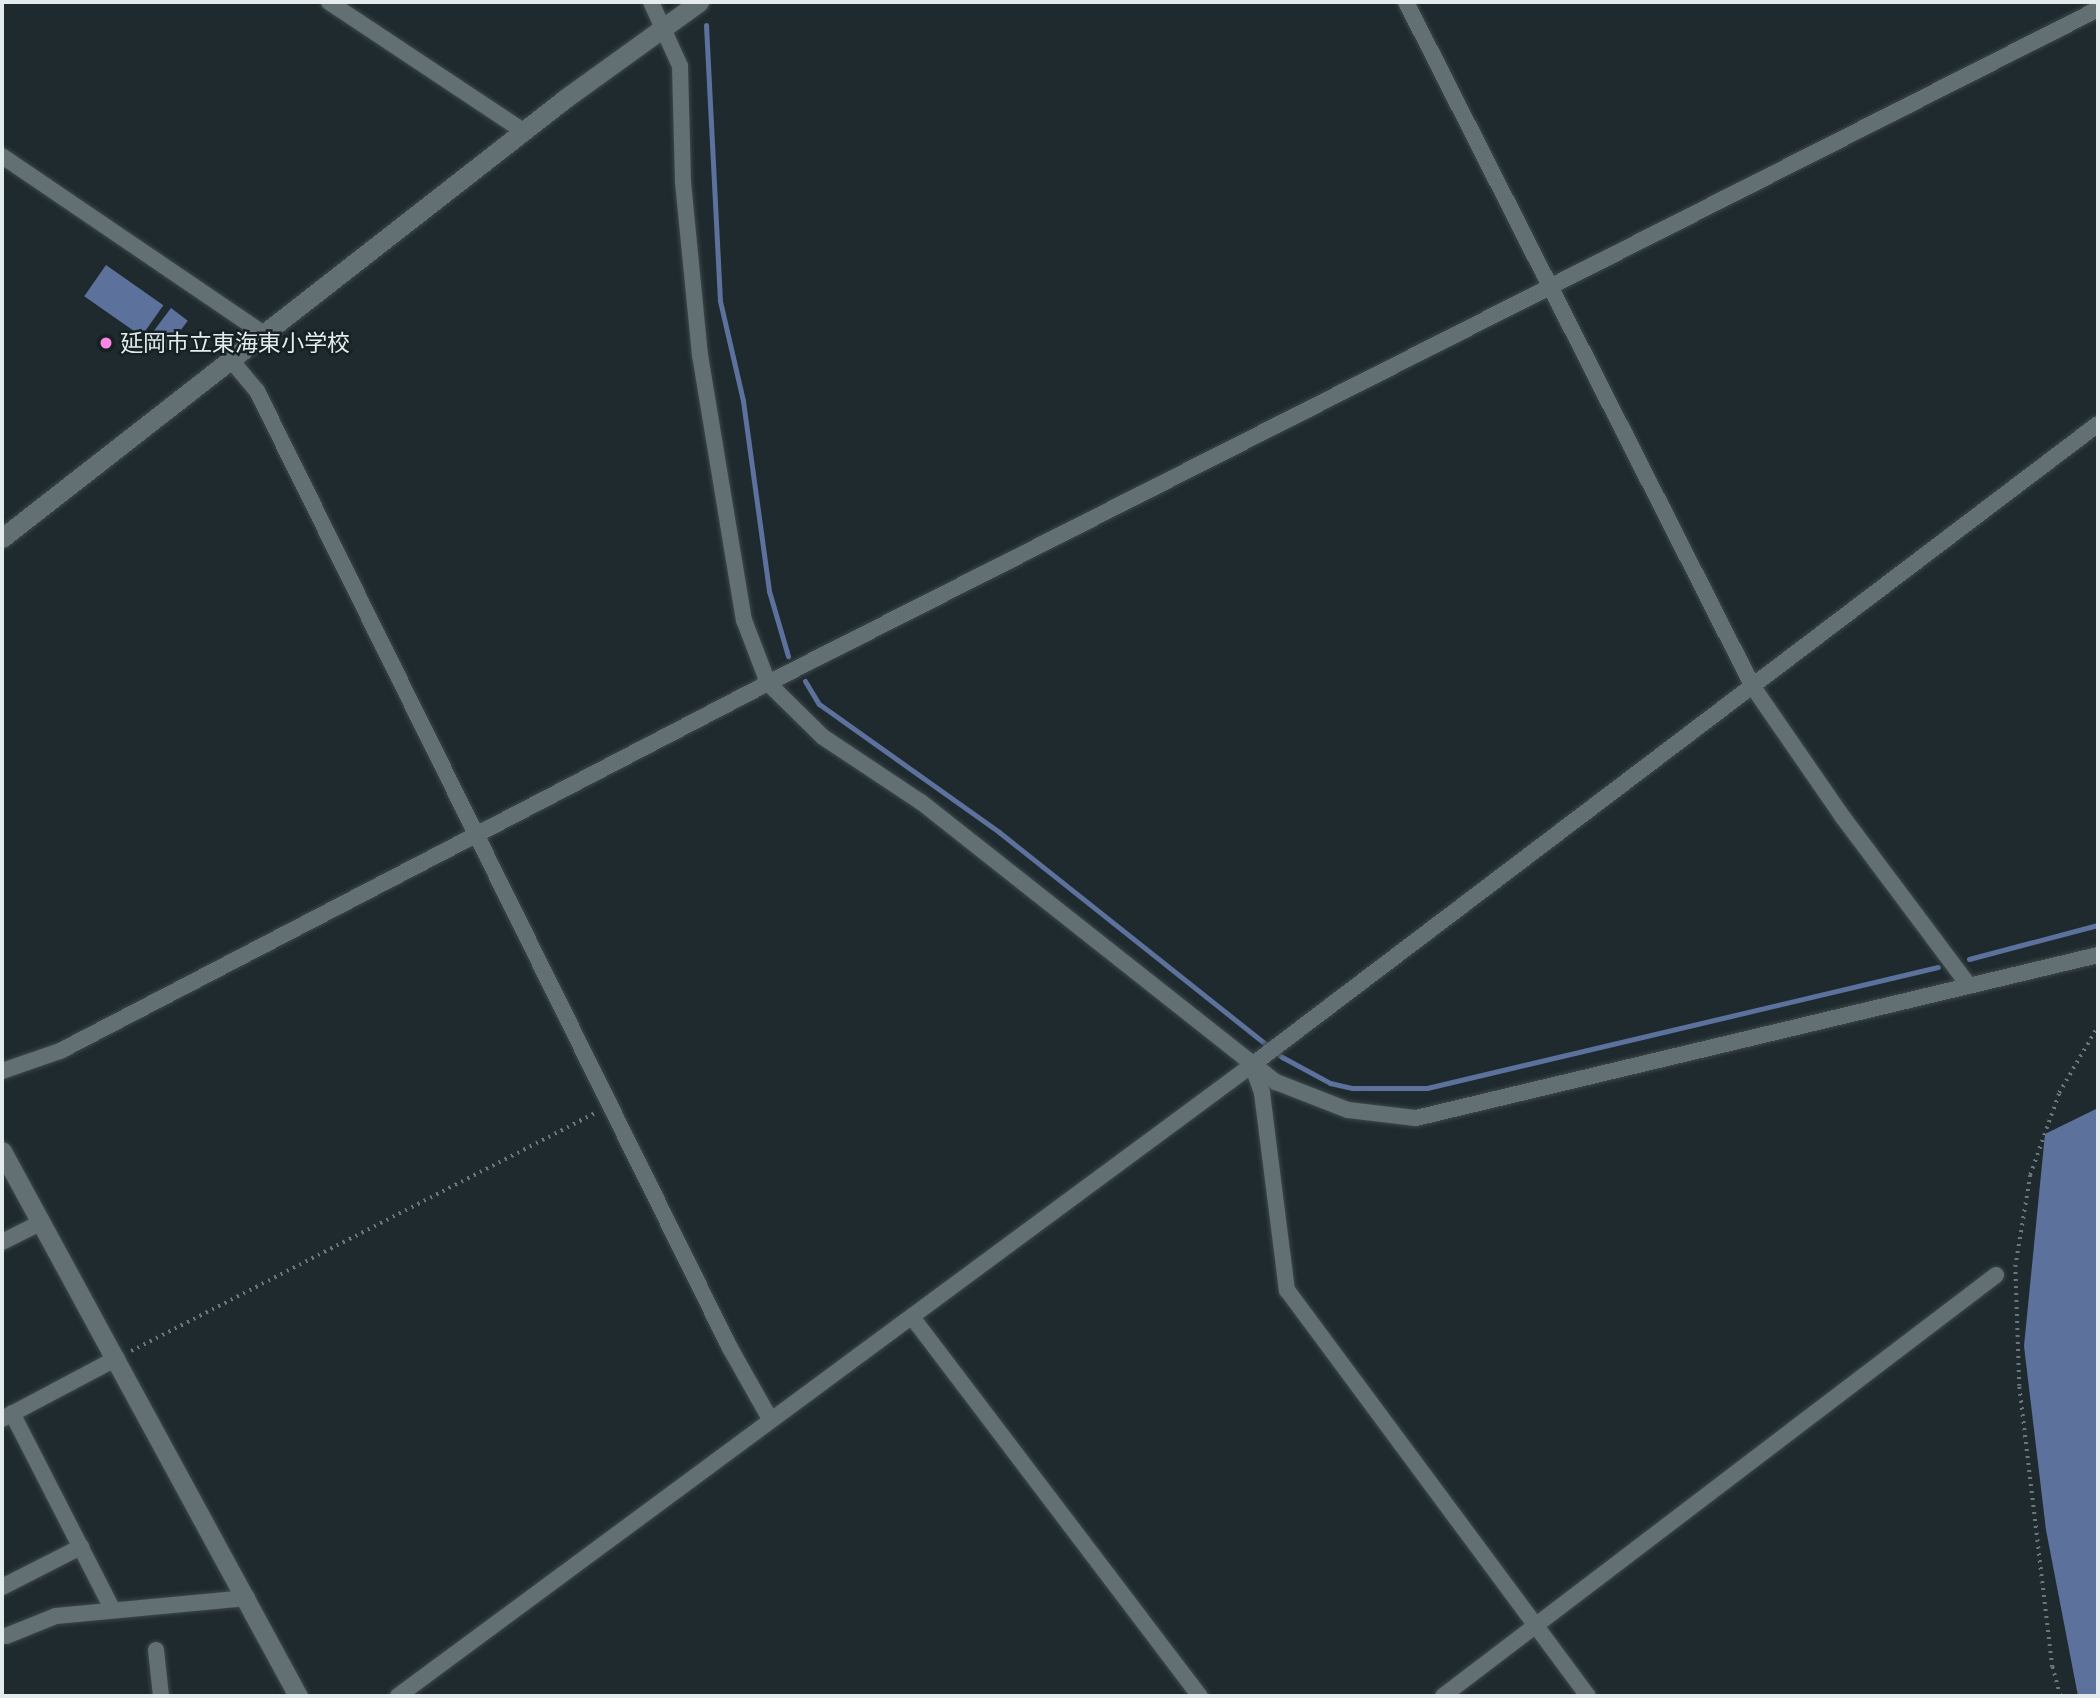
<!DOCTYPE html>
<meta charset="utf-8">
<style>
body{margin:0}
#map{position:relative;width:2100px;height:1698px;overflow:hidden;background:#1f2a2e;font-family:Inter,"Noto Sans JP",sans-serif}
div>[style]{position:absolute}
.water>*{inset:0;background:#5c719c;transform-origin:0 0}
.stream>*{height:5px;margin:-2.5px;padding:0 2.5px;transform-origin:2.5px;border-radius:2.5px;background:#5c719c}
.path>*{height:3.5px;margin-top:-1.75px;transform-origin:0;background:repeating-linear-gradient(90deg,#6d777a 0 2px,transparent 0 7px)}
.roads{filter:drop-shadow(0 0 2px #3d474a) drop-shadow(0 0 2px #3d474a)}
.minor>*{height:16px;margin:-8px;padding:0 8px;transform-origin:8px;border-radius:8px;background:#626f73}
.tertiary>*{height:19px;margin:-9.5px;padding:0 9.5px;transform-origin:9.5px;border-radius:9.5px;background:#626f73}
.dots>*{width:19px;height:19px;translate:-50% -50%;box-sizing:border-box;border:4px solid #162124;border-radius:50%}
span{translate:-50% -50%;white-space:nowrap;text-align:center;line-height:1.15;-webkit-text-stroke:5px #162124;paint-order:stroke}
.poi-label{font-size:23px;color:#e3ebed}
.left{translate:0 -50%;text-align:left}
.frame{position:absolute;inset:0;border:4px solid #e3ebed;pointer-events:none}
</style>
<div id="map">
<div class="water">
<i style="left:106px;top:265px;width:70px;height:38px;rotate:35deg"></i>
<i style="left:171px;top:308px;width:21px;height:41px;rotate:37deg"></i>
<i style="clip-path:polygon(2098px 1108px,2098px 1696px,2078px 1696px,2046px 1530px,2024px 1346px,2045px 1134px)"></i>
</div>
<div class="stream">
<i style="left:706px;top:25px;width:276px;rotate:87.1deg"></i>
<i style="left:720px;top:301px;width:103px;rotate:77deg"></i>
<i style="left:743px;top:401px;width:192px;rotate:82.2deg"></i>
<i style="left:769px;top:591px;width:68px;rotate:73.7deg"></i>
<i style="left:805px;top:681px;width:27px;rotate:59deg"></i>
<i style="left:819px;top:704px;width:221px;rotate:35.4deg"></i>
<i style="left:999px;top:832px;width:362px;rotate:38.5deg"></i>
<i style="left:1282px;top:1057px;width:55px;rotate:28.4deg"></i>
<i style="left:1330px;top:1083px;width:23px;rotate:13deg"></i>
<i style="left:1352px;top:1088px;width:75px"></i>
<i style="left:1427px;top:1088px;width:525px;rotate:-13.32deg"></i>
<i style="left:1969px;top:959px;width:133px;rotate:-14.8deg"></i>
</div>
<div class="path">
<i style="left:131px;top:1351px;width:524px;rotate:-27.15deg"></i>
<i style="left:2060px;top:1696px;width:30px;rotate:-105deg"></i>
<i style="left:2052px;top:1667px;width:283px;rotate:-96.7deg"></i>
<i style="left:2019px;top:1386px;width:119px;rotate:-91.9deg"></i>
<i style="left:2015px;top:1267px;width:93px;rotate:-80.7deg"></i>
<i style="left:2030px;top:1175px;width:87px;rotate:-70.5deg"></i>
<i style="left:2059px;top:1093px;width:78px;rotate:-59.8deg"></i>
</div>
<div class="roads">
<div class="minor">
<i style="left:329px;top:2px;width:235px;rotate:33.6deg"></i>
<i style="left:651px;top:2px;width:70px;rotate:65.6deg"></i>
<i style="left:680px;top:66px;width:116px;rotate:88.5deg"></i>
<i style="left:683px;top:182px;width:174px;rotate:84.4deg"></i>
<i style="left:700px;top:355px;width:269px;rotate:80.6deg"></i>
<i style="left:744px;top:620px;width:67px;rotate:69.1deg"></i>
<i style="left:768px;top:683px;width:77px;rotate:44.5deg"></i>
<i style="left:823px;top:737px;width:118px;rotate:33.6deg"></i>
<i style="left:921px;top:802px;width:452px;rotate:38.3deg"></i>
<i style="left:1276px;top:1082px;width:77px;rotate:21.3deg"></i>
<i style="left:1348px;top:1110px;width:68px;rotate:6.7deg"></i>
<i style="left:1416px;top:1118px;width:701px;rotate:-13.44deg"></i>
<i style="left:1406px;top:2px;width:768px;rotate:63.13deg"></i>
<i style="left:1753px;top:687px;width:157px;rotate:55.4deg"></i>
<i style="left:1842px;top:816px;width:212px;rotate:53.2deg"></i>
<i style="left:2px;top:156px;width:317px;rotate:34.2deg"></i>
<i style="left:231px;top:360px;width:40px;rotate:50deg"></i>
<i style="left:257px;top:391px;width:1068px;rotate:63.7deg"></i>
<i style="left:730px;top:1348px;width:81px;rotate:60.6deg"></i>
<i style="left:1252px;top:1065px;width:30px;rotate:70deg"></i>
<i style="left:1262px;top:1093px;width:199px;rotate:82.8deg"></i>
<i style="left:1287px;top:1290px;width:505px;rotate:53.45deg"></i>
<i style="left:2px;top:1071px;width:61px;rotate:-19deg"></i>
<i style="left:60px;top:1051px;width:798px;rotate:-27.46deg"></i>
<i style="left:768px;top:683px;width:1491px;rotate:-26.87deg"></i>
<i style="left:2px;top:1242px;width:45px;rotate:-26.6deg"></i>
<i style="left:912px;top:1317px;width:476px;rotate:52.8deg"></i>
<i style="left:12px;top:1413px;width:221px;rotate:62.9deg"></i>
<i style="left:2px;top:1419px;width:130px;rotate:-27.9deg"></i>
<i style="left:2px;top:1587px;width:89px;rotate:-26.9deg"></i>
<i style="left:6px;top:1636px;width:54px;rotate:-21.8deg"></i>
<i style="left:56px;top:1616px;width:192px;rotate:-5.4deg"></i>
<i style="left:156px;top:1650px;width:46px;rotate:83.8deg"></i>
<i style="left:398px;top:1696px;width:1062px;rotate:-36.46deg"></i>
<i style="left:1252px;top:1065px;width:1061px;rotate:-37.15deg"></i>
<i style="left:1443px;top:1696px;width:695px;rotate:-37.28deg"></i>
</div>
<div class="tertiary">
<i style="left:2px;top:538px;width:715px;rotate:-37.96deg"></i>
<i style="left:566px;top:98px;width:164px;rotate:-35.8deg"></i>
<i style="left:2px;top:1151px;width:620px;rotate:61.49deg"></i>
</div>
</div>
<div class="dots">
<i style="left:106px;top:343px;background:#fb87e5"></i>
</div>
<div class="poi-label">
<span class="left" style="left:120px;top:343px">延岡市立東海東小学校</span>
</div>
<div class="frame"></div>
</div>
